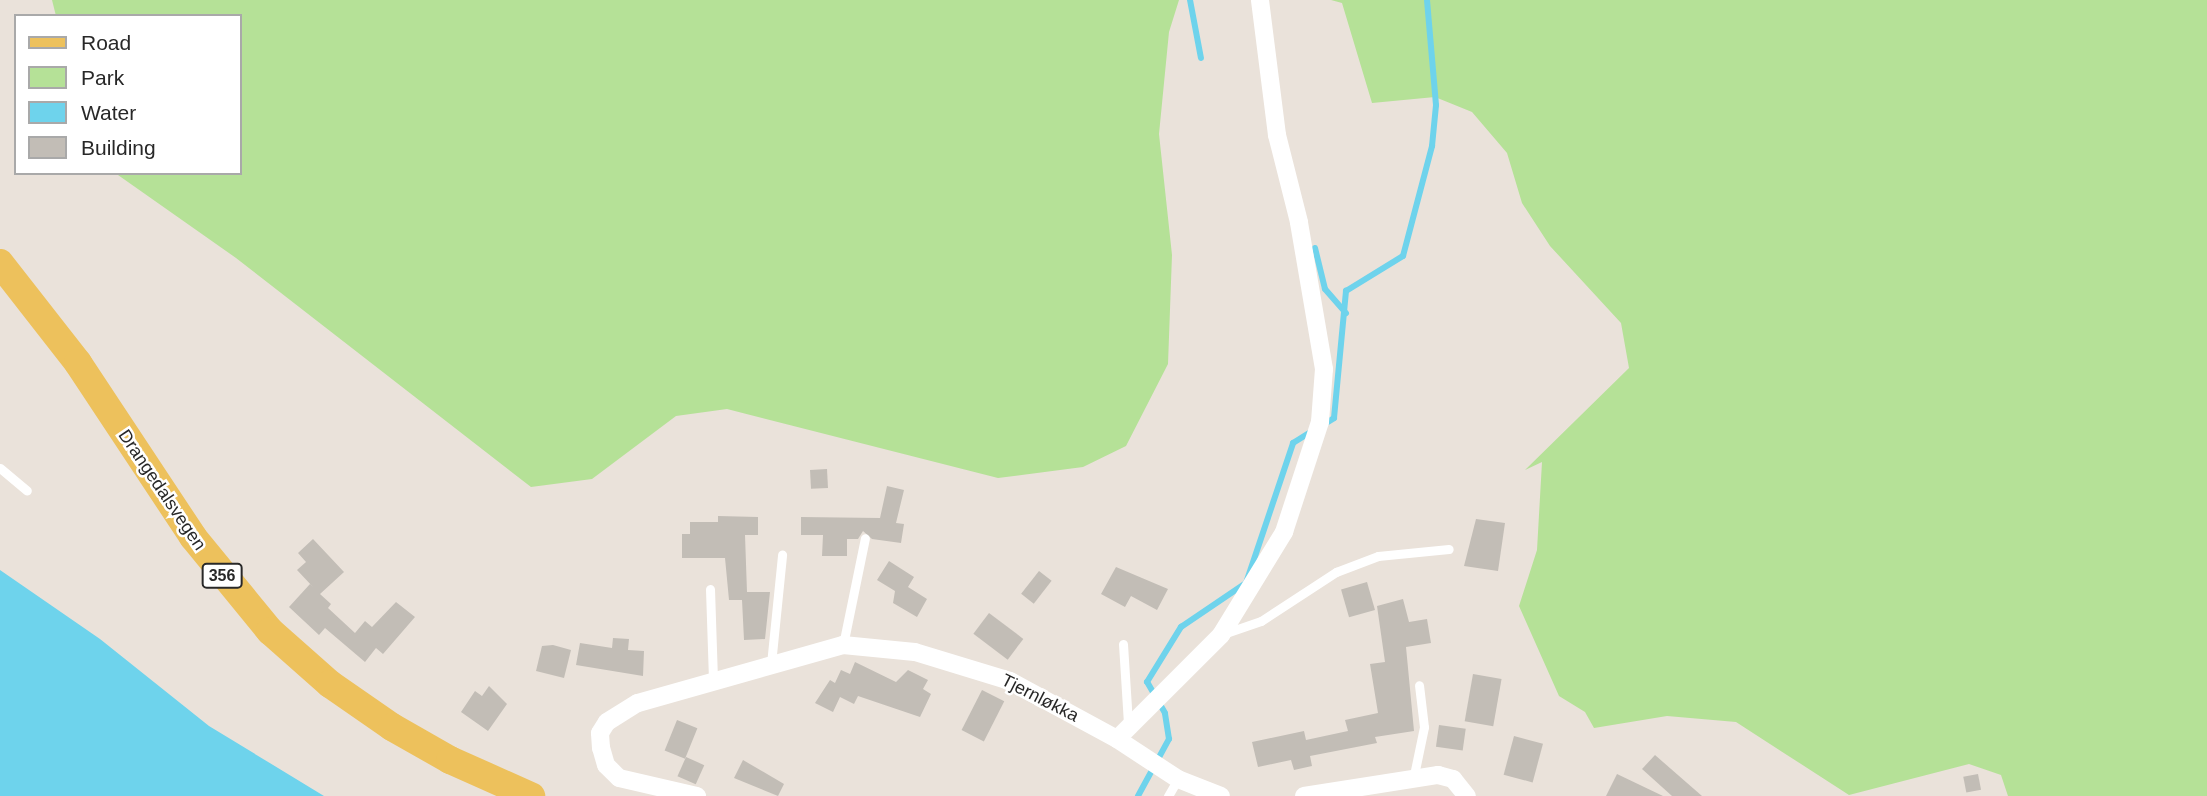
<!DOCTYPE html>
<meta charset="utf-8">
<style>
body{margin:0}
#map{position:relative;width:2207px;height:796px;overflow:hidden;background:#eae2da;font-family:Helvetica,sans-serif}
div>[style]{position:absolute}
.green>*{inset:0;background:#b5e197}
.water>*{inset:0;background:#6ed3ec}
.stream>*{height:6px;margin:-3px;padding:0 3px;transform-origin:3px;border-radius:3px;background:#6ed3ec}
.building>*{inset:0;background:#c2bdb6;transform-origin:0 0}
.service>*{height:9px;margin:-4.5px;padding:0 4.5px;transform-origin:4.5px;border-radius:4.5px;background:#fff}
.minor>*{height:18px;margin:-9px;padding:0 9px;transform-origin:9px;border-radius:9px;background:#fff}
.primary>*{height:28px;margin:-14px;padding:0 14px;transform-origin:14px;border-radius:14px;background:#edc15c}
span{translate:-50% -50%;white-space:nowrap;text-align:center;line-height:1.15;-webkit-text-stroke:5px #fff;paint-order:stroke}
.shield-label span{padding:2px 5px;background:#fff;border:2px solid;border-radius:5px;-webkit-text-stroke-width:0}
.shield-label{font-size:16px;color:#282828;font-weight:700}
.street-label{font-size:18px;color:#282828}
.legend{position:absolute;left:14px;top:14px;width:228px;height:161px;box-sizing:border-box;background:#fff;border:2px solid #a9a9a9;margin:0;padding:9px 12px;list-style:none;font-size:21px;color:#282828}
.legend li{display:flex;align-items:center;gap:14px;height:35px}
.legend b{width:35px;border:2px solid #a9a9a9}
</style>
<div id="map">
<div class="green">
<i style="clip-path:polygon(52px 0,1179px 0,1169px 32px,1159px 134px,1172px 255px,1168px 364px,1126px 446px,1083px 467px,998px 478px,727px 409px,676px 416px,592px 479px,531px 487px,236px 258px,118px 175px,240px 173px,240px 16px,56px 16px)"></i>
<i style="clip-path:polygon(1331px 0,2207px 0,2207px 796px,2008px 796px,2001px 775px,1969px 764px,1849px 795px,1736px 722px,1667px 716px,1594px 728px,1585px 712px,1559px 696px,1519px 606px,1537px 550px,1542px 462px,1525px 470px,1629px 368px,1621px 323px,1550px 246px,1522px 203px,1507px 153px,1472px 112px,1435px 97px,1372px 103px,1342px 3px)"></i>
</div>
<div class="water">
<i style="clip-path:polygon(0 570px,100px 639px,209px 726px,324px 796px,0 796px)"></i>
</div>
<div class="stream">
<i style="left:1190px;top:0;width:59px;rotate:79.3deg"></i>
<i style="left:1315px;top:248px;width:42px;rotate:76.3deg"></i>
<i style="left:1325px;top:289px;width:32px;rotate:49deg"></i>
<i style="left:1323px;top:425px;width:13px;rotate:-32deg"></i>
<i style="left:1334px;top:418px;width:128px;rotate:-84.6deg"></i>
<i style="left:1346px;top:291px;width:67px;rotate:-31.6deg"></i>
<i style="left:1403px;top:256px;width:114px;rotate:-75.2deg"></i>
<i style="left:1432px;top:146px;width:41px;rotate:-84.4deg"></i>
<i style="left:1436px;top:105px;width:105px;rotate:-94.9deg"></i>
<i style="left:1138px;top:796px;width:65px;rotate:-61.5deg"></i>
<i style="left:1169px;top:739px;width:26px;rotate:-99deg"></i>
<i style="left:1165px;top:713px;width:36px;rotate:-120deg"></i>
<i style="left:1147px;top:682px;width:65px;rotate:-58.3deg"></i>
<i style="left:1181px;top:627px;width:78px;rotate:-34.1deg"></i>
<i style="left:1246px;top:583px;width:148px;rotate:-71.4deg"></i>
<i style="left:1293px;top:443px;width:25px;rotate:-32deg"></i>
</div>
<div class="building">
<i style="left:827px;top:469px;width:19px;height:17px;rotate:87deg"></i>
<i style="clip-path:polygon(887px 486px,904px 490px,896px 523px,904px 524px,901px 543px,872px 539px,863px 531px,858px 539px,847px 539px,847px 556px,822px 556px,823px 535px,801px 535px,801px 517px,880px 518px)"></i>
<i style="clip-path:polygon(718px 516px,758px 517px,758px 535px,745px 535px,747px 592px,770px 592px,765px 639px,744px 640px,742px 600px,729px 600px,725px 558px,682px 558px,682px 534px,690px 534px,690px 522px,718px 522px)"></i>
<i style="clip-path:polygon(1476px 519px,1505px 523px,1498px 571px,1464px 566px)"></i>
<i style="clip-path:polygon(313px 539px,344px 572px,320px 594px,331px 604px,328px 608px,355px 633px,365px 621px,372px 627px,396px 602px,415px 617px,383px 654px,376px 648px,365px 662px,325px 628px,319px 635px,289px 607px,310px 584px,313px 587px,297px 570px,306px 562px,298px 553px)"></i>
<i style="clip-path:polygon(889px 561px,914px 577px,908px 587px,927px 599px,917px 617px,893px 603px,895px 591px,877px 580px)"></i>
<i style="clip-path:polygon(1116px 567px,1168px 589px,1157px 610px,1131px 596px,1125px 607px,1101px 594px)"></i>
<i style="left:1039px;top:571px;width:16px;height:29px;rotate:38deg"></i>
<i style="left:1367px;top:582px;width:29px;height:27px;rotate:74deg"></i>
<i style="clip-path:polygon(1403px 599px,1409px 622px,1427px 619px,1431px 643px,1406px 647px,1414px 731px,1375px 737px,1377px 743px,1310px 756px,1312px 766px,1294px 770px,1291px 760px,1258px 767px,1252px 742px,1304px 731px,1306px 740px,1348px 731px,1345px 720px,1378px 713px,1370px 664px,1385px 662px,1377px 606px)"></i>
<i style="left:989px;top:613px;width:43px;height:26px;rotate:37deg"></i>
<i style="clip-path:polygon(613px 638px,629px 639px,628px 650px,644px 651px,643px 676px,576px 665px,580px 643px,612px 648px)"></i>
<i style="clip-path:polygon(553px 645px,571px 650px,564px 678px,536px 671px,542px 646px)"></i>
<i style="clip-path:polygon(855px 662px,896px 682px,908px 670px,928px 680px,923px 689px,931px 694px,920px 717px,858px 696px,854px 704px,840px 697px,833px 712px,815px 703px,830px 680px,835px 683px,841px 670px,850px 674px)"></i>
<i style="left:1473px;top:674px;width:29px;height:48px;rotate:10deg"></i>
<i style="clip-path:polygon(489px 686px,507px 704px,488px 731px,461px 712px,475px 691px,482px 696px)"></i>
<i style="left:982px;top:690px;width:25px;height:45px;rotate:27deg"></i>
<i style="left:677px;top:720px;width:22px;height:33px;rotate:22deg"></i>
<i style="left:1439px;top:725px;width:27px;height:22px;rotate:8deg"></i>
<i style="left:1514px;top:736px;width:30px;height:40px;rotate:15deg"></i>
<i style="clip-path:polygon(1655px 755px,1702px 796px,1672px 796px,1642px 769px)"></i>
<i style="left:686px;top:757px;width:20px;height:21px;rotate:24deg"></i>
<i style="clip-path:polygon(743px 760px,784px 784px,778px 796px,734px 778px)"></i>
<i style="clip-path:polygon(1617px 774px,1663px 796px,1606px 796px)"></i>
<i style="left:1978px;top:774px;width:16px;height:15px;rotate:79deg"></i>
</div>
<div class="service">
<i style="left:0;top:468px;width:35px;rotate:40deg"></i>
<i style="left:710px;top:589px;width:91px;rotate:88.1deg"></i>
<i style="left:1223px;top:634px;width:40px;rotate:-18.9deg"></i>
<i style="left:1261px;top:621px;width:90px;rotate:-33.2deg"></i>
<i style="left:1336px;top:572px;width:45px;rotate:-20.9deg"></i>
<i style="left:1378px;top:556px;width:71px;rotate:-5.6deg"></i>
<i style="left:1123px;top:644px;width:80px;rotate:86.4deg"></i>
<i style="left:843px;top:645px;width:109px;rotate:-78.4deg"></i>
<i style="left:771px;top:664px;width:110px;rotate:-84.2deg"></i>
<i style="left:1414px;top:775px;width:49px;rotate:-78.2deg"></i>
<i style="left:1424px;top:727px;width:42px;rotate:-96.8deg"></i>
<i style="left:1168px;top:796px;width:20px;rotate:-60deg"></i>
</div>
<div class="minor">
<i style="left:1117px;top:739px;width:147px;rotate:-45deg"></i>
<i style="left:1221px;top:635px;width:121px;rotate:-58.5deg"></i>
<i style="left:1284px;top:532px;width:116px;rotate:-71.9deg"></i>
<i style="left:1320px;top:422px;width:53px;rotate:-85.7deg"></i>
<i style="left:1324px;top:369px;width:149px;rotate:-99.7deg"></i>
<i style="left:1299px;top:222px;width:90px;rotate:-104.2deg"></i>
<i style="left:1277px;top:135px;width:136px;rotate:-97.2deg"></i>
<i style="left:697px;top:796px;width:80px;rotate:-167deg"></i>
<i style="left:619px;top:778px;width:18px;rotate:-135deg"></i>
<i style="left:606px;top:765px;width:18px;rotate:-106deg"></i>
<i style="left:601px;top:748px;width:15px;rotate:-94deg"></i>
<i style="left:600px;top:733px;width:13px;rotate:-58deg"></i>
<i style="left:607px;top:722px;width:36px;rotate:-32deg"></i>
<i style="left:638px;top:703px;width:213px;rotate:-15.8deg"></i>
<i style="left:843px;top:645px;width:72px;rotate:5.6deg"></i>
<i style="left:915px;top:652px;width:99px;rotate:17deg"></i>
<i style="left:1010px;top:681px;width:122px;rotate:28.5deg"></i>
<i style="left:1117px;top:739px;width:73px;rotate:33.3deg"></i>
<i style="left:1178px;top:779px;width:46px;rotate:21.6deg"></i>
<i style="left:1304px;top:796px;width:136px;rotate:-8.9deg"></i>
<i style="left:1438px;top:775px;width:16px;rotate:15deg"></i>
<i style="left:1453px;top:779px;width:22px;rotate:51deg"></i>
</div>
<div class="primary">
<i style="left:0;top:263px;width:127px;rotate:52deg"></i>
<i style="left:78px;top:363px;width:209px;rotate:56.5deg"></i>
<i style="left:193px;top:537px;width:122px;rotate:50.7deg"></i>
<i style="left:270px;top:631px;width:80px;rotate:41.5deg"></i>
<i style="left:330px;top:684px;width:75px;rotate:34.7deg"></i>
<i style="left:392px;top:727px;width:67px;rotate:29.6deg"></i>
<i style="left:450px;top:760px;width:89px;rotate:24deg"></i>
</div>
<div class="shield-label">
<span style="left:222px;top:576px">356</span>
</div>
<div class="street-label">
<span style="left:162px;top:490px;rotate:56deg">Drangedalsvegen</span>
<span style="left:1040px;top:698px;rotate:27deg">Tjernløkka</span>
</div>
<ul class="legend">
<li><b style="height:9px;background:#edc15c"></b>Road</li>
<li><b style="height:19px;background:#b5e197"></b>Park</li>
<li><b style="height:19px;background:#6ed3ec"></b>Water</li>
<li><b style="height:19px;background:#c2bdb6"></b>Building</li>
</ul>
</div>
